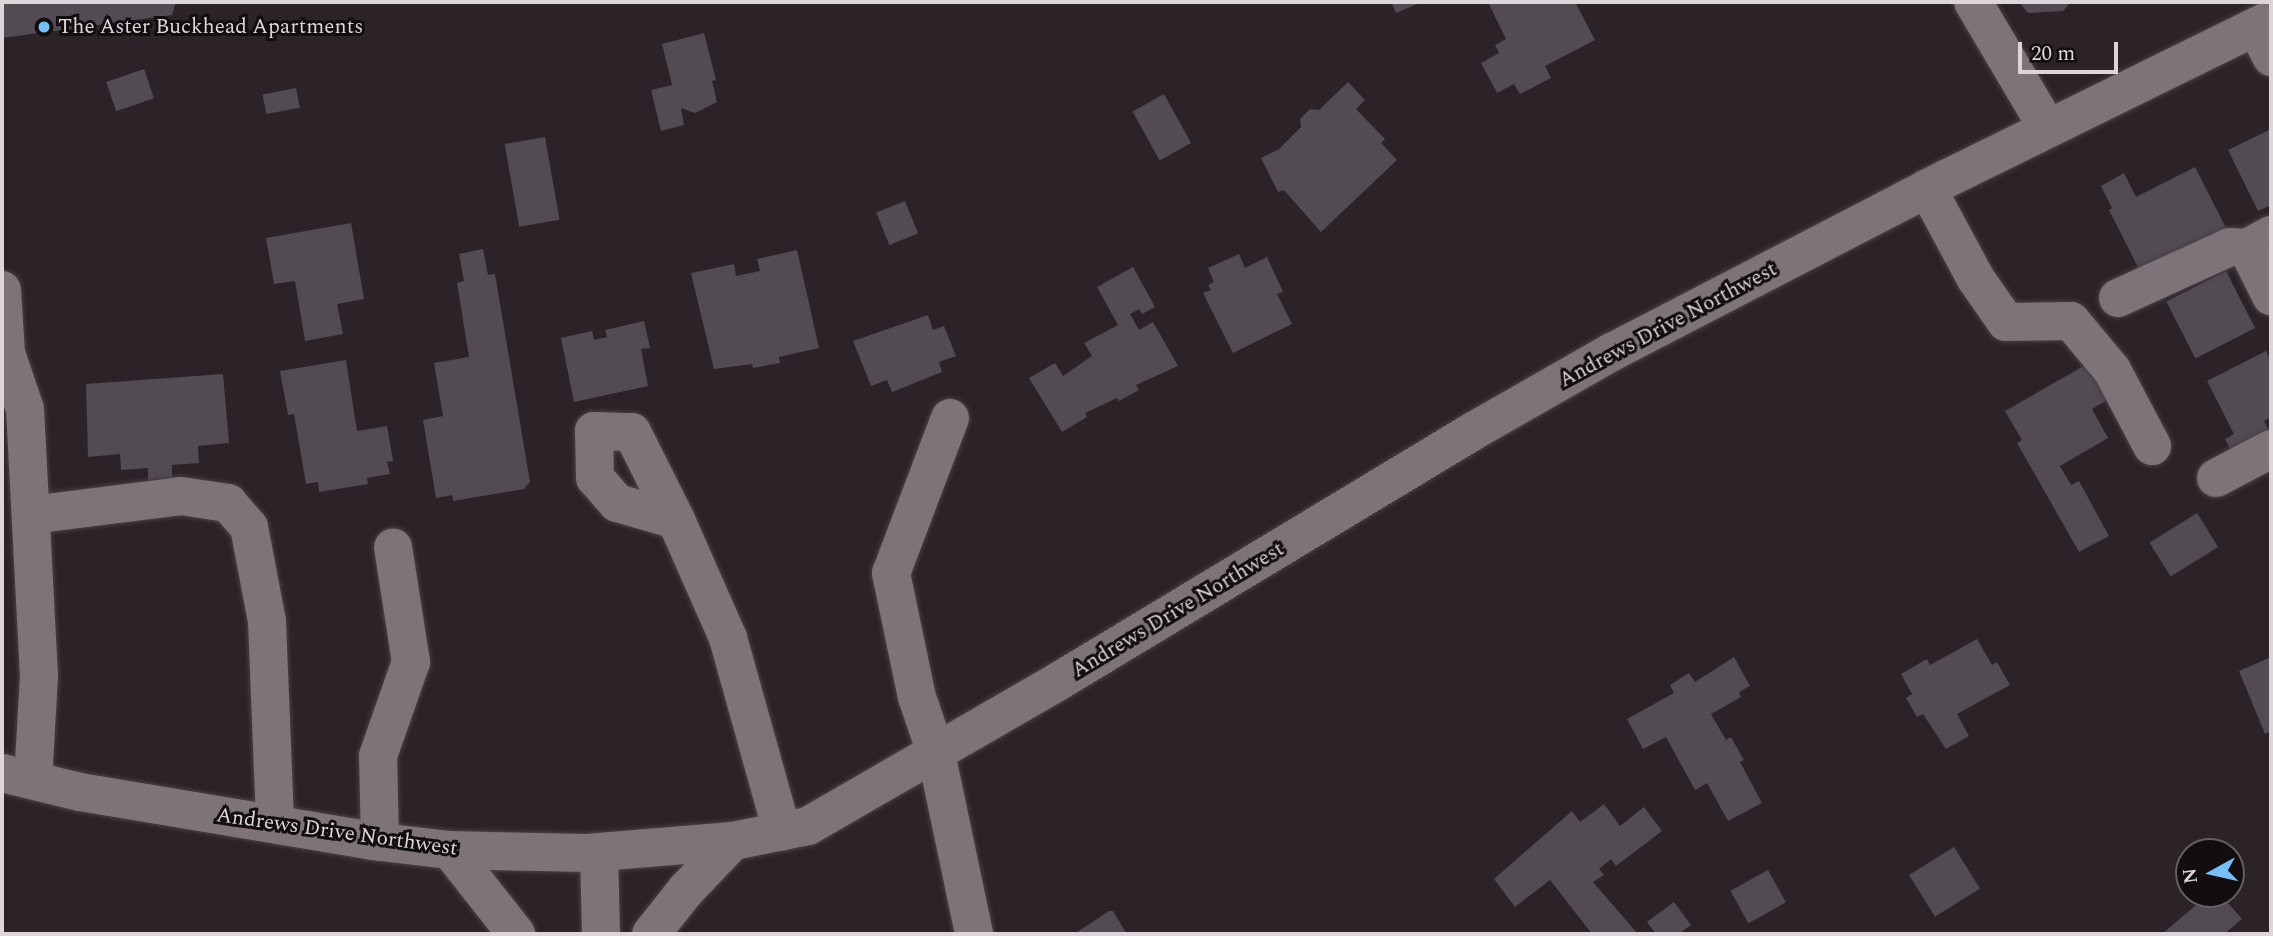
<!DOCTYPE html>
<style>
body{margin:0}
#map{position:relative;width:2273px;height:936px;overflow:hidden;background:#2c2328;font-family:Spectral,serif}
div>[style]{position:absolute}
.building>*{inset:0;background:#524b53;transform-origin:0 0}
.roads{filter:drop-shadow(0 0 2px #484145) drop-shadow(0 0 2px #484145)}
.minor>*{height:38px;margin:-19px;padding:0 19px;transform-origin:19px;border-radius:19px;background:#7d7379}
.dots>*{width:19px;height:19px;translate:-50% -50%;box-sizing:border-box;border:4px solid #120e10;border-radius:50%}
span{translate:-50% -50%;white-space:nowrap;text-align:center;line-height:1.15;-webkit-text-stroke:6px #120e10;paint-order:stroke}
.poi-label{font-size:21px;color:#dcd6da}
.left{translate:0 -50%;text-align:left}
.street-label{font-size:21px;color:#dcd6da}
.frame{position:absolute;inset:0;border:4px solid #dcd6da;pointer-events:none}
.north{position:absolute;left:2175px;top:838px;width:70px;height:70px;box-sizing:border-box;background:#120e10;border:2px solid #635e61;border-radius:50%;rotate:262deg;font-size:19px;font-weight:700;line-height:28px;text-align:center;color:#dcd6da}
.north::after{content:'';display:block;margin:auto;width:24px;height:32px;background:#76c0f7;clip-path:polygon(50% 0,100% 100%,50% 72%,0 100%)}
.scale{position:absolute;left:2018px;top:42px;width:100px;height:32px;box-sizing:border-box;border:4px solid #dcd6da;border-top:0;padding-left:9px;font-size:21px;line-height:24px;white-space:nowrap;color:#dcd6da;-webkit-text-stroke:5px #120e10;paint-order:stroke}
</style>
<div id="map">
<div class="building">
<i style="clip-path:polygon(2px 2px,176px 2px,172px 15px,2px 38px)"></i>
<i style="clip-path:polygon(1391px 2px,1422px 2px,1396px 13px)"></i>
<i style="clip-path:polygon(1488px 2px,1575px 2px,1595px 40px,1545px 66px,1551px 78px,1520px 94px,1514px 84px,1497px 93px,1481px 63px,1499px 53px,1495px 45px,1506px 39px)"></i>
<i style="clip-path:polygon(2019px 2px,2071px 2px,2063px 11px,2028px 13px)"></i>
<i style="clip-path:polygon(704px 33px,716px 80px,712px 81px,717px 102px,695px 113px,681px 108px,684px 125px,661px 131px,651px 90px,672px 85px,662px 44px)"></i>
<i style="left:144px;top:69px;width:31px;height:40px;rotate:71deg"></i>
<i style="clip-path:polygon(1348px 82px,1365px 100px,1356px 109px,1385px 139px,1381px 143px,1397px 160px,1321px 232px,1284px 190px,1278px 192px,1261px 158px,1279px 149px,1301px 127px,1300px 119px,1310px 109px,1319px 110px)"></i>
<i style="left:296px;top:88px;width:20px;height:34px;rotate:79deg"></i>
<i style="left:1164px;top:94px;width:56px;height:36px;rotate:61deg"></i>
<i style="clip-path:polygon(2271px 129px,2271px 205px,2258px 211px,2228px 150px)"></i>
<i style="left:545px;top:137px;width:84px;height:41px;rotate:80deg"></i>
<i style="clip-path:polygon(2195px 167px,2226px 228px,2140px 271px,2109px 210px,2112px 208px,2101px 186px,2124px 173px,2136px 197px)"></i>
<i style="left:905px;top:201px;width:35px;height:31px;rotate:68deg"></i>
<i style="clip-path:polygon(351px 223px,364px 299px,337px 304px,343px 334px,305px 341px,295px 281px,274px 284px,266px 238px)"></i>
<i style="clip-path:polygon(483px 249px,488px 275px,495px 274px,530px 482px,524px 489px,453px 501px,452px 495px,436px 498px,423px 420px,443px 416px,434px 363px,469px 357px,457px 283px,464px 281px,459px 254px)"></i>
<i style="clip-path:polygon(797px 250px,819px 348px,779px 357px,780px 363px,753px 368px,752px 364px,714px 369px,691px 273px,734px 264px,736px 276px,760px 271px,757px 259px)"></i>
<i style="clip-path:polygon(1239px 254px,1245px 268px,1267px 257px,1283px 292px,1277px 294px,1292px 324px,1233px 353px,1203px 293px,1211px 290px,1208px 285px,1214px 282px,1208px 268px)"></i>
<i style="clip-path:polygon(1133px 267px,1155px 307px,1142px 314px,1139px 309px,1130px 314px,1139px 330px,1153px 322px,1178px 366px,1136px 385px,1139px 390px,1119px 401px,1117px 398px,1085px 413px,1087px 417px,1062px 432px,1029px 378px,1055px 363px,1063px 376px,1092px 356px,1084px 343px,1118px 325px,1097px 287px)"></i>
<i style="left:2226px;top:271px;width:64px;height:67px;rotate:63deg"></i>
<i style="clip-path:polygon(928px 315px,933px 330px,944px 326px,956px 356px,939px 362px,942px 372px,892px 392px,887px 380px,871px 386px,853px 341px)"></i>
<i style="clip-path:polygon(644px 321px,650px 348px,641px 349px,648px 386px,574px 402px,561px 338px,592px 331px,594px 340px,607px 337px,605px 330px)"></i>
<i style="clip-path:polygon(2266px 351px,2271px 362px,2271px 417px,2264px 421px,2271px 434px,2234px 456px,2225px 439px,2234px 434px,2207px 381px)"></i>
<i style="clip-path:polygon(346px 360px,357px 431px,387px 426px,393px 461px,387px 462px,390px 474px,367px 478px,368px 484px,319px 492px,318px 482px,306px 484px,294px 414px,288px 415px,280px 371px)"></i>
<i style="clip-path:polygon(2089px 363px,2109px 399px,2092px 409px,2108px 438px,2060px 466px,2071px 485px,2079px 481px,2109px 536px,2079px 552px,2017px 443px,2022px 440px,2005px 411px)"></i>
<i style="clip-path:polygon(223px 374px,229px 443px,198px 446px,199px 463px,172px 465px,172px 478px,148px 480px,148px 468px,121px 470px,120px 454px,88px 457px,86px 384px)"></i>
<i style="left:2197px;top:513px;width:40px;height:56px;rotate:58deg"></i>
<i style="clip-path:polygon(1977px 639px,1992px 665px,1997px 662px,2010px 685px,1957px 714px,1969px 736px,1946px 749px,1923px 714px,1917px 717px,1906px 698px,1912px 694px,1901px 674px,1927px 659px,1930px 665px)"></i>
<i style="clip-path:polygon(1734px 657px,1750px 686px,1739px 692px,1741px 697px,1711px 714px,1726px 740px,1731px 737px,1744px 760px,1740px 762px,1762px 803px,1728px 821px,1707px 783px,1695px 790px,1666px 737px,1643px 749px,1627px 719px,1674px 693px,1670px 685px,1689px 673px,1695px 682px)"></i>
<i style="clip-path:polygon(2271px 657px,2271px 731px,2265px 734px,2239px 671px)"></i>
<i style="clip-path:polygon(1604px 804px,1620px 826px,1644px 807px,1662px 831px,1616px 866px,1611px 859px,1599px 869px,1604px 875px,1593px 882px,1638px 934px,1592px 934px,1550px 880px,1515px 907px,1494px 879px,1572px 811px,1580px 822px)"></i>
<i style="left:1954px;top:847px;width:49px;height:53px;rotate:58deg"></i>
<i style="left:1768px;top:870px;width:37px;height:43px;rotate:61deg"></i>
<i style="clip-path:polygon(2209px 894px,2220px 894px,2242px 919px,2224px 934px,2162px 934px)"></i>
<i style="clip-path:polygon(1674px 902px,1691px 925px,1679px 934px,1656px 934px,1647px 922px)"></i>
<i style="clip-path:polygon(1109px 911px,1113px 911px,1127px 934px,1074px 934px)"></i>
</div>
<div class="roads">
<div class="minor">
<i style="left:1973px;top:2px;width:147px;rotate:59.4deg"></i>
<i style="left:2256px;top:27px;width:34px;rotate:63deg"></i>
<i style="left:1927px;top:188px;width:103px;rotate:61.7deg"></i>
<i style="left:1976px;top:279px;width:52px;rotate:55.1deg"></i>
<i style="left:2006px;top:322px;width:65px;rotate:-0.9deg"></i>
<i style="left:2071px;top:321px;width:64px;rotate:50.1deg"></i>
<i style="left:2112px;top:370px;width:86px;rotate:62.2deg"></i>
<i style="left:2271px;top:235px;width:27px;rotate:152deg"></i>
<i style="left:2247px;top:248px;width:54px;rotate:63.4deg"></i>
<i style="left:2px;top:290px;width:63px;rotate:86.4deg"></i>
<i style="left:6px;top:353px;width:59px;rotate:71.3deg"></i>
<i style="left:25px;top:409px;width:267px;rotate:87deg"></i>
<i style="left:39px;top:676px;width:104px;rotate:93.3deg"></i>
<i style="left:2118px;top:298px;width:123px;rotate:-24.5deg"></i>
<i style="left:2230px;top:247px;width:17px;rotate:3deg"></i>
<i style="left:950px;top:418px;width:166px;rotate:110.8deg"></i>
<i style="left:891px;top:573px;width:127px;rotate:78.2deg"></i>
<i style="left:917px;top:697px;width:59px;rotate:71.3deg"></i>
<i style="left:936px;top:753px;width:185px;rotate:78.1deg"></i>
<i style="left:2216px;top:478px;width:62px;rotate:-27.8deg"></i>
<i style="left:31px;top:515px;width:151px;rotate:-7.2deg"></i>
<i style="left:181px;top:496px;width:48px;rotate:8.5deg"></i>
<i style="left:228px;top:503px;width:32px;rotate:49deg"></i>
<i style="left:249px;top:527px;width:96px;rotate:79.2deg"></i>
<i style="left:267px;top:621px;width:203px;rotate:87.7deg"></i>
<i style="left:676px;top:520px;width:61px;rotate:-163.9deg"></i>
<i style="left:617px;top:503px;width:33px;rotate:-131deg"></i>
<i style="left:595px;top:478px;width:47px;rotate:-91.2deg"></i>
<i style="left:594px;top:431px;width:38px;rotate:2deg"></i>
<i style="left:632px;top:432px;width:98px;rotate:63.4deg"></i>
<i style="left:676px;top:520px;width:129px;rotate:66.2deg"></i>
<i style="left:728px;top:638px;width:201px;rotate:74.4deg"></i>
<i style="left:2px;top:773px;width:80px;rotate:13.7deg"></i>
<i style="left:80px;top:792px;width:296px;rotate:9.5deg"></i>
<i style="left:372px;top:841px;width:79px;rotate:6.6deg"></i>
<i style="left:450px;top:850px;width:137px;rotate:1.3deg"></i>
<i style="left:587px;top:853px;width:146px;rotate:-4.7deg"></i>
<i style="left:733px;top:841px;width:76px;rotate:-11.3deg"></i>
<i style="left:808px;top:826px;width:290px;rotate:-30deg"></i>
<i style="left:1059px;top:681px;width:486px;rotate:-31.1deg"></i>
<i style="left:1475px;top:430px;width:158px;rotate:-29.7deg"></i>
<i style="left:1612px;top:352px;width:376px;rotate:-27.4deg"></i>
<i style="left:1946px;top:179px;width:362px;rotate:-26.2deg"></i>
<i style="left:380px;top:842px;width:86px;rotate:-91.3deg"></i>
<i style="left:378px;top:756px;width:100px;rotate:-70.7deg"></i>
<i style="left:411px;top:662px;width:116px;rotate:-98.9deg"></i>
<i style="left:450px;top:850px;width:107px;rotate:51.8deg"></i>
<i style="left:599px;top:852px;width:82px;rotate:88.6deg"></i>
<i style="left:651px;top:934px;width:56px;rotate:-51.5deg"></i>
<i style="left:686px;top:890px;width:68px;rotate:-46.2deg"></i>
</div>
</div>
<div class="dots">
<i style="left:44px;top:27px;background:#76c0f7"></i>
</div>
<div class="poi-label">
<span class="left" style="left:58px;top:27px">The Aster Buckhead Apartments</span>
</div>
<div class="street-label">
<span style="left:1668px;top:325px;rotate:-28deg">Andrews Drive Northwest</span>
<span style="left:1178px;top:610px;rotate:-31deg">Andrews Drive Northwest</span>
<span style="left:337px;top:832px;rotate:8deg">Andrews Drive Northwest</span>
</div>
<div class="frame"></div>
<div class="north">N</div>
<div class="scale">20 m</div>
</div>
